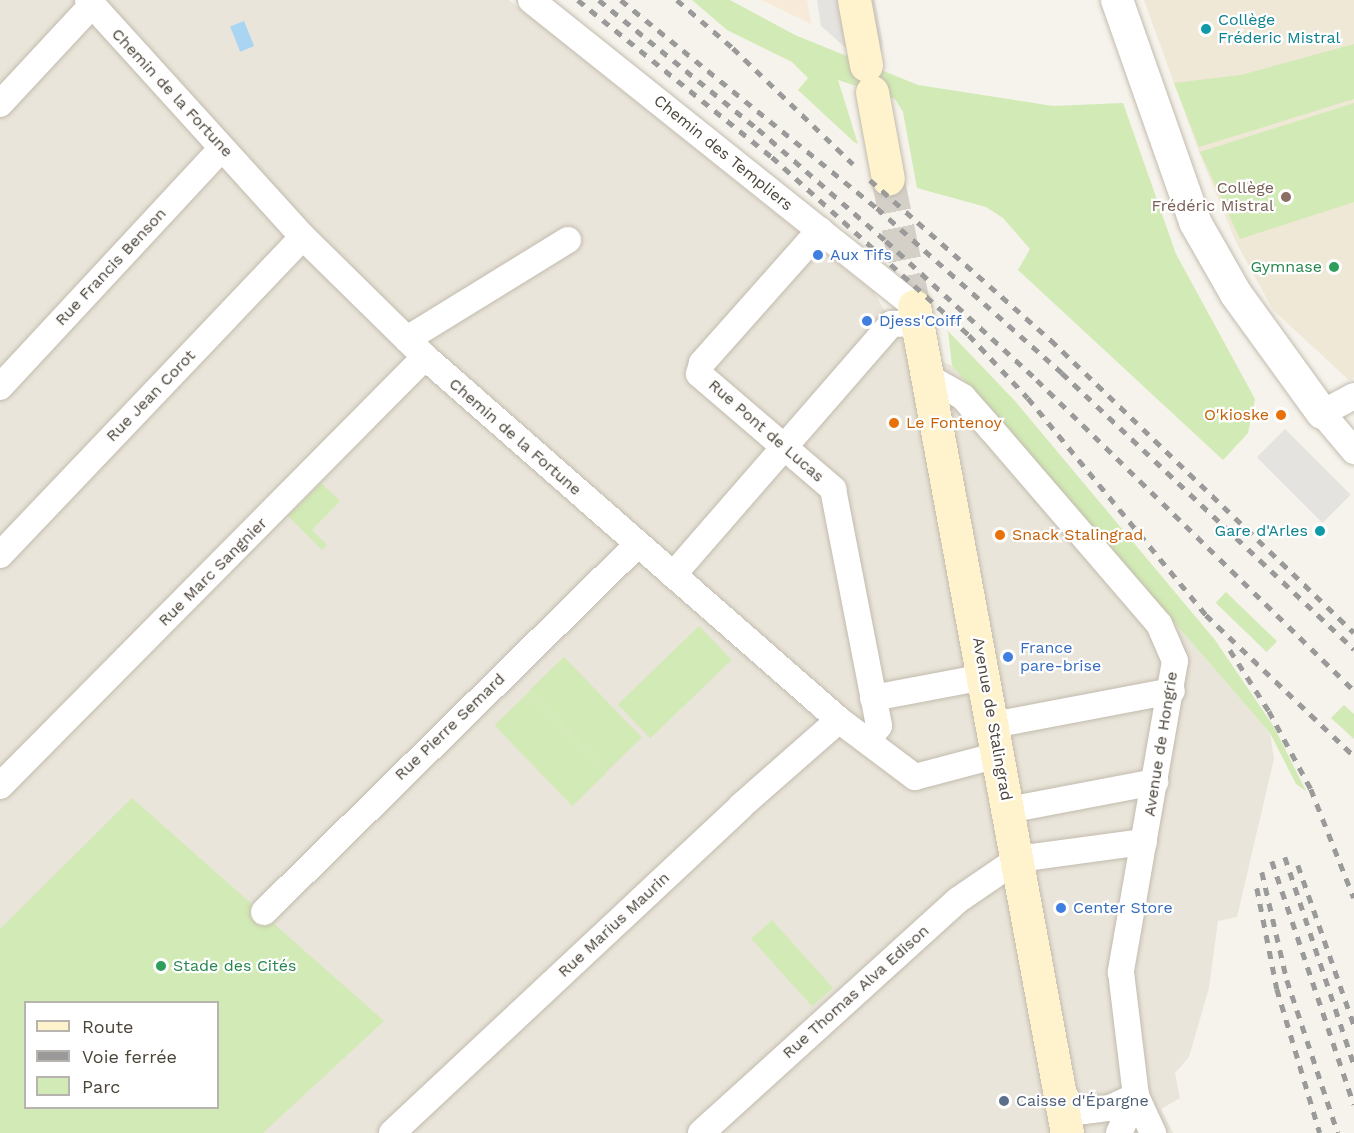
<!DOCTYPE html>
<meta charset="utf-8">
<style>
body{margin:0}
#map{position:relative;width:1354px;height:1133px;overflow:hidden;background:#f6f3ec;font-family:"Work Sans",sans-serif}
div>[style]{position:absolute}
.residential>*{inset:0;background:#eae5da}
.commercial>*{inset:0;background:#f7ead8}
.education>*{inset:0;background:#efe8d6}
.green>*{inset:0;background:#d2eab5;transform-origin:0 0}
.parking>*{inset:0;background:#e5e3e0;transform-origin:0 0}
.water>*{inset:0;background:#a9d4f2;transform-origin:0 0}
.secondary-tunnel>*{height:33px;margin-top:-16.5px;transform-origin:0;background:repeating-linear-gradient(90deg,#d4d0c8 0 33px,transparent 0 49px)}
.roads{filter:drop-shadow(0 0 2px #c2bbae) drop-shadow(0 0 2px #c2bbae)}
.minor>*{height:26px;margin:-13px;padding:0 13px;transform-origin:13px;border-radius:13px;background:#fff}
.tertiary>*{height:32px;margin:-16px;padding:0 16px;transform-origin:16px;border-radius:16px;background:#fff}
.secondary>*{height:33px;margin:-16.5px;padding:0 16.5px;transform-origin:16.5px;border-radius:16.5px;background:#fff3cd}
.rail>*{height:4.5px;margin-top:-2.25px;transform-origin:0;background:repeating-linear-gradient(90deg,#9a9a9a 0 8px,transparent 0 16px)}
.dots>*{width:16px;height:16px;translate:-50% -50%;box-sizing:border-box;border:3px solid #fff;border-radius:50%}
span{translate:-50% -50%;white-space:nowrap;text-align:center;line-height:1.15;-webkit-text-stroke:4.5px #fff;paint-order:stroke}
.culture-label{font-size:16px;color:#0d838f}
.left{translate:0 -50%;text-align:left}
.right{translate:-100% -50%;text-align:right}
.street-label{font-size:16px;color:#4b4439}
.education-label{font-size:16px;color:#785e54}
.shop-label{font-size:16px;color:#366cbe}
.leisure-label{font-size:16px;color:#27864d}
.food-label{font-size:16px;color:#c56008}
.service-label{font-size:16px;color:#4e5e75}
.legend{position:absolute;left:24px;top:1001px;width:195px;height:108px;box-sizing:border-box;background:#fff;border:2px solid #b7b4b0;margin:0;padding:8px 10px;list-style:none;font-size:18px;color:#4b4439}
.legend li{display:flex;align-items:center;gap:12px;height:30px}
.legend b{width:30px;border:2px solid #b7b4b0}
</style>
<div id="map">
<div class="residential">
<i style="clip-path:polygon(evenodd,0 0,509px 0,874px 292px,904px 345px,952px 366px,1270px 733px,1274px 759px,1237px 917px,1218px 921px,1209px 988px,1189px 1057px,1175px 1073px,1180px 1098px,1161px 1109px,1173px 1133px,0 1133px,0 0,26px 1002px,218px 1002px,218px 1108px,26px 1108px,26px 1002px)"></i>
</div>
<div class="commercial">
<i style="clip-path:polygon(762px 0,807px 0,811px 24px)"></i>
</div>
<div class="education">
<i style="clip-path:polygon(1144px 0,1354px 0,1354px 377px,1350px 381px,1273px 310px,1236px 242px,1199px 152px)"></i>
</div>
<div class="green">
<i style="clip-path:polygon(692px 0,730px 0,795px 35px,918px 85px,1053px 106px,1123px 103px,1176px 254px,1255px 399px,1248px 433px,1223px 460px,1018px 270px,1030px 249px,1003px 218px,986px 207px,917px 188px,903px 112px,895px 99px,838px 80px,858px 144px,854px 142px,798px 90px,808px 78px,792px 62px,727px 30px)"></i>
<i style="clip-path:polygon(1354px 44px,1354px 99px,1199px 147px,1174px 83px,1241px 75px)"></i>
<i style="clip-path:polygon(1354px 103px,1354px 202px,1240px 239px,1200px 152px)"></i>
<i style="clip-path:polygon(948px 331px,1015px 401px,1215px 640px,1274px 727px,1306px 791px,1296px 784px,1270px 733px,952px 366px)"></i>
<i style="clip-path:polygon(321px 483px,340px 501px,312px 530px,327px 545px,322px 550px,288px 516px)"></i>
<i style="left:1226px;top:592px;width:71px;height:15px;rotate:44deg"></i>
<i style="left:699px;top:626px;width:47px;height:113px;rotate:46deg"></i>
<i style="left:564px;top:657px;width:112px;height:49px;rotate:46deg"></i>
<i style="left:529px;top:692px;width:112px;height:48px;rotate:46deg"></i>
<i style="clip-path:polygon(1344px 705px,1354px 714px,1354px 739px,1331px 718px)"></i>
<i style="clip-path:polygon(evenodd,132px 798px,384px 1021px,263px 1133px,0 1133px,0 929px,132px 798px,26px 1002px,218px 1002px,218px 1108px,26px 1108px,26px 1002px)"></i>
<i style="left:772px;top:920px;width:91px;height:28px;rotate:48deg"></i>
</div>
<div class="parking">
<i style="clip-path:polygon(817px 0,875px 0,883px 43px,879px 59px,848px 50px,821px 26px)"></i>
<i style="left:1285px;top:429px;width:93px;height:40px;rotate:45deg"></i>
</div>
<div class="water">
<i style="left:244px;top:21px;width:27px;height:15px;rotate:68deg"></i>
</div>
<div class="secondary-tunnel">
<i style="left:888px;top:179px;width:130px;rotate:78.4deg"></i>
</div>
<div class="roads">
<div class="minor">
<i style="left:88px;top:0;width:320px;rotate:47.8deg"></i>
<i style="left:303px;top:237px;width:171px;rotate:44.5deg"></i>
<i style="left:425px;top:357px;width:551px;rotate:41.24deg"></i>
<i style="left:839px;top:720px;width:95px;rotate:36.9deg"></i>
<i style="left:915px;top:777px;width:86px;rotate:-14.8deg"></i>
<i style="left:531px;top:0;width:490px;rotate:38.6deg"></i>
<i style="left:0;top:104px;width:134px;rotate:-47.1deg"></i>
<i style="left:820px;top:230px;width:178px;rotate:131.6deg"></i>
<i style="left:702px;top:363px;width:11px;rotate:105deg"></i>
<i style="left:699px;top:374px;width:177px;rotate:40.6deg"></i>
<i style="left:833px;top:489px;width:241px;rotate:79deg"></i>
<i style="left:879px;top:726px;width:19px;rotate:129deg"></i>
<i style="left:407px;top:339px;width:189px;rotate:-31.6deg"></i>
<i style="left:928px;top:377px;width:40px;rotate:29.7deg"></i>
<i style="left:963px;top:397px;width:44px;rotate:48.7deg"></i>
<i style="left:992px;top:430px;width:256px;rotate:49.3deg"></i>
<i style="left:1159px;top:624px;width:40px;rotate:66.6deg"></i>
<i style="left:1175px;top:661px;width:316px;rotate:99.9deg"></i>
<i style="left:1121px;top:972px;width:125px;rotate:83.1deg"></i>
<i style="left:1136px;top:1096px;width:41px;rotate:65.3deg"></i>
<i style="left:0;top:387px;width:326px;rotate:-47.1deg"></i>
<i style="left:1354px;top:396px;width:36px;rotate:152deg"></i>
<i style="left:1322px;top:413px;width:50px;rotate:49.9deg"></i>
<i style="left:0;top:555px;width:439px;rotate:-46.4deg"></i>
<i style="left:673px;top:575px;width:332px;rotate:-49deg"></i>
<i style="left:891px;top:324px;width:27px;rotate:-2deg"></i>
<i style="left:873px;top:698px;width:113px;rotate:-10.7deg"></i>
<i style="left:993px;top:725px;width:182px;rotate:-10.8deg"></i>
<i style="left:0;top:786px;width:604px;rotate:-45.27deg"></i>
<i style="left:1008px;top:810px;width:150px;rotate:-10.8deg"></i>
<i style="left:264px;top:912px;width:525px;rotate:-44.54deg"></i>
<i style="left:1059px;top:1085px;width:26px;rotate:61deg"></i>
<i style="left:1072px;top:1108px;width:12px;rotate:14deg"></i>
<i style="left:1084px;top:1111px;width:26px;rotate:-7deg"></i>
<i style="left:1110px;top:1108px;width:29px;rotate:-25deg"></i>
<i style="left:392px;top:1133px;width:478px;rotate:-43.1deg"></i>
<i style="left:741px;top:806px;width:130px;rotate:-41.3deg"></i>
<i style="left:701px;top:1133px;width:347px;rotate:-42.2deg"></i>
<i style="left:958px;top:900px;width:73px;rotate:-34.3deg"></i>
<i style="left:1018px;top:859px;width:127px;rotate:-7.7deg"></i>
<i style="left:1119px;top:1133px;width:41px;rotate:-65.3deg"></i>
</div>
<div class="tertiary">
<i style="left:1117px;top:0;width:235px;rotate:70.6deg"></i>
<i style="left:1195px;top:222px;width:83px;rotate:60.3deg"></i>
<i style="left:1236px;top:294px;width:147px;rotate:54.1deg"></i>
</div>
<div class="secondary">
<i style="left:854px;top:0;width:66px;rotate:79.5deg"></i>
<i style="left:872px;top:92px;width:88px;rotate:79.6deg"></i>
<i style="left:914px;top:306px;width:841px;rotate:79.52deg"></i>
</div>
</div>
<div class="rail">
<i style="left:578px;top:0;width:250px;rotate:39deg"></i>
<i style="left:772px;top:157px;width:266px;rotate:42.1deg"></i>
<i style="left:969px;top:335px;width:86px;rotate:46.9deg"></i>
<i style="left:1028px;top:398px;width:281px;rotate:50.6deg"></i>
<i style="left:1206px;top:615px;width:204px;rotate:43.6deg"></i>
<i style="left:599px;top:0;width:205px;rotate:39.1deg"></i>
<i style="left:758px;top:129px;width:170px;rotate:41.2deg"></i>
<i style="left:886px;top:241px;width:205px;rotate:42.6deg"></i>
<i style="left:1037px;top:380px;width:443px;rotate:44.4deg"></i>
<i style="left:621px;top:0;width:330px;rotate:39.1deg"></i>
<i style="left:877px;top:208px;width:248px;rotate:41.7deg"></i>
<i style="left:1062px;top:373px;width:402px;rotate:43.4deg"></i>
<i style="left:677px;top:0;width:74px;rotate:40.6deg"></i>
<i style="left:733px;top:48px;width:167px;rotate:44deg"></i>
<i style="left:870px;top:180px;width:242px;rotate:41.5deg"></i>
<i style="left:1051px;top:340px;width:421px;rotate:44deg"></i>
<i style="left:1230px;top:650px;width:72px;rotate:57.4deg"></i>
<i style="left:1269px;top:711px;width:89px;rotate:61.7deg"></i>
<i style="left:1311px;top:789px;width:117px;rotate:68.5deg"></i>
<i style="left:1285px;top:857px;width:218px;rotate:71.6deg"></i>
<i style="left:1272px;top:861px;width:257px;rotate:71.4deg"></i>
<i style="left:1298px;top:865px;width:170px;rotate:70.7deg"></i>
<i style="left:1262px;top:872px;width:111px;rotate:77deg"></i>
<i style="left:1287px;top:980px;width:161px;rotate:71.6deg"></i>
<i style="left:1257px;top:888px;width:103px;rotate:78.8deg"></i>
<i style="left:1277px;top:989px;width:150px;rotate:73.4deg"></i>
</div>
<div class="dots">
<i style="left:1206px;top:29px;background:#0f9aa8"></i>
<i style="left:1286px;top:197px;background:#8d6e63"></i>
<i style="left:818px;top:255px;background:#3f7fe0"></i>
<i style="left:1334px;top:267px;background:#2e9e5b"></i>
<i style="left:867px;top:321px;background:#3f7fe0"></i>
<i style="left:1281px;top:415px;background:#e8710a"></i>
<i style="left:894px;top:423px;background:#e8710a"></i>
<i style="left:1320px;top:531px;background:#0f9aa8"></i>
<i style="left:1000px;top:535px;background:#e8710a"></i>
<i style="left:1008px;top:657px;background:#3f7fe0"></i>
<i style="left:1061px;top:908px;background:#3f7fe0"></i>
<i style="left:161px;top:966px;background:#2e9e5b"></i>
<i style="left:1004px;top:1101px;background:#5c6f8a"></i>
</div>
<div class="culture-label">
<span class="left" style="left:1218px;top:29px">Collège<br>Fréderic Mistral</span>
<span class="right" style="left:1308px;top:531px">Gare d'Arles</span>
</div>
<div class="street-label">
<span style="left:172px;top:93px;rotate:47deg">Chemin de la Fortune</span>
<span style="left:723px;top:153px;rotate:39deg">Chemin des Templiers</span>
<span style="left:111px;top:267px;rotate:-47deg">Rue Francis Benson</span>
<span style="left:151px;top:396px;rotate:-46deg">Rue Jean Corot</span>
<span style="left:766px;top:431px;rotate:41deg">Rue Pont de Lucas</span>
<span style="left:515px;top:437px;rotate:41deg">Chemin de la Fortune</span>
<span style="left:213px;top:572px;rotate:-45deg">Rue Marc Sangnier</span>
<span style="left:992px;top:719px;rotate:80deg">Avenue de Stalingrad</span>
<span style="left:450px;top:727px;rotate:-44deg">Rue Pierre Semard</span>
<span style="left:1161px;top:744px;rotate:-81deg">Avenue de Hongrie</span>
<span style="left:614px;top:925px;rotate:-43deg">Rue Marius Maurin</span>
<span style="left:856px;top:992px;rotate:-42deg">Rue Thomas Alva Edison</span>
</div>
<div class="education-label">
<span class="right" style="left:1274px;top:197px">Collège<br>Frédéric Mistral</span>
</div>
<div class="shop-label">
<span class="left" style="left:830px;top:255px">Aux Tifs</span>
<span class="left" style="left:879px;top:321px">Djess'Coiff</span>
<span class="left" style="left:1020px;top:657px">France<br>pare-brise</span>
<span class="left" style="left:1073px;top:908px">Center Store</span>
</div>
<div class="leisure-label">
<span class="right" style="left:1322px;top:267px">Gymnase</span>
<span class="left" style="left:173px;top:966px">Stade des Cités</span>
</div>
<div class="food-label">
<span class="right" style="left:1269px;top:415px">O'kioske</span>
<span class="left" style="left:906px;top:423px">Le Fontenoy</span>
<span class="left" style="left:1012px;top:535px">Snack Stalingrad</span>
</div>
<div class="service-label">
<span class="left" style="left:1016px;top:1101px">Caisse d'Épargne</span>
</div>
<ul class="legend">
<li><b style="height:8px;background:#fff3cd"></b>Route</li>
<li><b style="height:8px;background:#9a9a9a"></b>Voie ferrée</li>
<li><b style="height:16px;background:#d2eab5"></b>Parc</li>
</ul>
</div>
